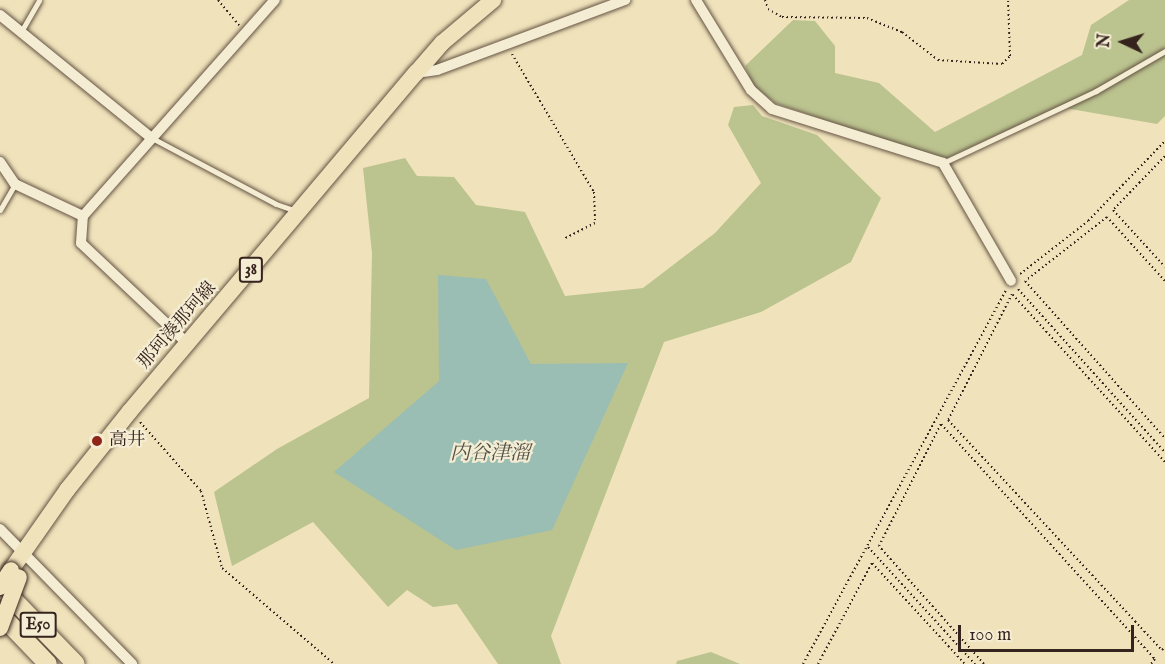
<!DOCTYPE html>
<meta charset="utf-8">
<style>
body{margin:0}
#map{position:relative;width:1165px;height:664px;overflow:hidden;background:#f0e3bb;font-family:"IM FELL English","Noto Serif JP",serif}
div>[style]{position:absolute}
.green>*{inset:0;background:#bbc38f}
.water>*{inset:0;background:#9abeb3}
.path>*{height:2px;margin-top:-1px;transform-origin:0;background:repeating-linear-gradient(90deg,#35231d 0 1.5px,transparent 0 4.5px)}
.roads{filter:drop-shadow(0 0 2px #645344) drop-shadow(0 0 2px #645344)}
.lane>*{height:5px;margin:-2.5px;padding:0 2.5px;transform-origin:2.5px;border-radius:2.5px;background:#f5edd3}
.street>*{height:10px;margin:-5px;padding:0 5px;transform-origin:5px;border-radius:5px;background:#f5edd3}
.primary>*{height:16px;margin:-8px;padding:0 8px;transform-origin:8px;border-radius:8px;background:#f0e3bb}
.highway>*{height:18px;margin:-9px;padding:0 9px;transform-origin:9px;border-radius:9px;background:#f0e3bb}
.bridges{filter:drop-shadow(0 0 2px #35231d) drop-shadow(0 0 2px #35231d)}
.primary-bridge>*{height:16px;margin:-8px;padding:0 8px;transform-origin:8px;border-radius:8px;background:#f0e3bb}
.dots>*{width:16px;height:16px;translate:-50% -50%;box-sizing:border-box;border:3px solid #f5edd3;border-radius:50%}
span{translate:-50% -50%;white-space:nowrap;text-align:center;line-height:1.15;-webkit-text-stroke:4.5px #f5edd3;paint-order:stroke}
.shield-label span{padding:2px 4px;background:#f5edd3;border:2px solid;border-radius:4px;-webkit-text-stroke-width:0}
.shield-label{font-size:16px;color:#35231d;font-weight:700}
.street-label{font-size:18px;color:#35231d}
.poi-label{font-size:18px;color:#35231d}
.left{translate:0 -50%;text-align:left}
.water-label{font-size:20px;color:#53524a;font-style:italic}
.north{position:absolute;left:1093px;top:12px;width:60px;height:60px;-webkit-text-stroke:4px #f5edd3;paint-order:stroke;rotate:274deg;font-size:16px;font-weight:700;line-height:24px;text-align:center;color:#35231d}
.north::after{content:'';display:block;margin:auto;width:21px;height:27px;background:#35231d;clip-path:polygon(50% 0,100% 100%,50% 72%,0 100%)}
.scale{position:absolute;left:958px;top:625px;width:176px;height:27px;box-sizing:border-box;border:3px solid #35231d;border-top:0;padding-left:8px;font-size:18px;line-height:21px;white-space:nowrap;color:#35231d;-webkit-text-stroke:4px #f5edd3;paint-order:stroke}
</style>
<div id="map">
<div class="green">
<i style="clip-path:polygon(1129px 0,1165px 0,1165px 116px,1157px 124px,1059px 107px,943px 160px,775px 103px,753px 85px,745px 66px,793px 20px,815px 21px,835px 46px,835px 73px,879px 83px,935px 132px,1082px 55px,1091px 25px)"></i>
<i style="clip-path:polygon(753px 105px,762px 116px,817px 135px,881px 198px,851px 262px,761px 312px,664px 342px,551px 636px,561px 664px,498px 664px,457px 604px,433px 607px,407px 590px,388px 607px,313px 522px,232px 566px,214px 492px,277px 449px,369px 398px,372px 253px,363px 168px,405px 158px,417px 176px,454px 177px,476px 205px,525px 212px,565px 296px,643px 288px,715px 233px,761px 183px,728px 125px,734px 107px)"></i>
<i style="clip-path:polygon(711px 652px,740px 664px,676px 664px,677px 661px)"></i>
</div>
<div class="water">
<i style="clip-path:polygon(438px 275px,486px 279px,531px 364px,628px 363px,552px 530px,456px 550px,334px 472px,439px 381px)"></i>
</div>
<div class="path">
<i style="left:218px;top:0;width:33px;rotate:50deg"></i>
<i style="left:765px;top:0;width:9px;rotate:72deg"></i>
<i style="left:768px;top:9px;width:16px;rotate:30deg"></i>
<i style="left:782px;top:17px;width:85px;rotate:0.7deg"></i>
<i style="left:867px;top:18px;width:38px;rotate:22deg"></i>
<i style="left:902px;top:32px;width:46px;rotate:37.9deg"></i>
<i style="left:938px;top:60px;width:64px;rotate:3.6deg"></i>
<i style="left:1002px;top:64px;width:11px;rotate:-45deg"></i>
<i style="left:1010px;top:56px;width:56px;rotate:-92deg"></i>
<i style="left:512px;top:54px;width:161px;rotate:59.3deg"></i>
<i style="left:594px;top:192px;width:31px;rotate:88deg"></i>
<i style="left:595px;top:223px;width:34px;rotate:153deg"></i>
<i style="left:1165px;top:156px;width:75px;rotate:133.9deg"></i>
<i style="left:1113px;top:210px;width:77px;rotate:47.6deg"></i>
<i style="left:1020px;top:274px;width:86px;rotate:-37.9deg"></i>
<i style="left:1088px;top:221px;width:111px;rotate:-46.1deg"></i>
<i style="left:1165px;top:281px;width:86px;rotate:-132.2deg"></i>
<i style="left:1107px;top:217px;width:104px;rotate:142deg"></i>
<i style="left:1025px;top:281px;width:210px;rotate:48.3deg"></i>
<i style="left:1018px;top:289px;width:219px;rotate:48deg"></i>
<i style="left:140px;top:422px;width:92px;rotate:48.5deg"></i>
<i style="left:201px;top:491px;width:80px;rotate:74.7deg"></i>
<i style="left:222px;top:568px;width:148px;rotate:40.6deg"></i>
<i style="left:1165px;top:462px;width:227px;rotate:-132.3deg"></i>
<i style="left:1012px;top:294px;width:141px;rotate:116.9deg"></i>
<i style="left:948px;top:420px;width:314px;rotate:47.1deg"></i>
<i style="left:1162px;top:650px;width:4px;rotate:-45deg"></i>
<i style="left:868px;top:547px;width:159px;rotate:47.6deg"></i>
<i style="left:803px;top:664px;width:427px;rotate:-61.5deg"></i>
<i style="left:818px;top:664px;width:115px;rotate:-61.9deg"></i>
<i style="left:872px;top:563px;width:137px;rotate:47.4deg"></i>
<i style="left:984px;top:664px;width:158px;rotate:-131.7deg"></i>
<i style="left:879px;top:546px;width:137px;rotate:-63.1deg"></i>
<i style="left:941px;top:424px;width:318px;rotate:47.7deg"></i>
<i style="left:1155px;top:659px;width:6px;rotate:129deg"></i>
</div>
<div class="roads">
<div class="lane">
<i style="left:22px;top:30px;width:34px;rotate:-60deg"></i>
<i style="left:152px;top:138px;width:140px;rotate:28deg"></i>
<i style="left:276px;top:204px;width:21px;rotate:19deg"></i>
<i style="left:943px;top:163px;width:169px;rotate:-25.2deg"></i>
<i style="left:1096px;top:91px;width:80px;rotate:-30.1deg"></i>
<i style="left:0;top:210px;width:30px;rotate:-60deg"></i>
</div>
<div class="street">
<i style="left:696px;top:0;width:105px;rotate:58.6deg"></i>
<i style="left:751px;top:90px;width:28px;rotate:42deg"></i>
<i style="left:772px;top:109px;width:179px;rotate:17.5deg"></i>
<i style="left:943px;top:163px;width:136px;rotate:60deg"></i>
<i style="left:0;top:15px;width:193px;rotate:39.1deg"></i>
<i style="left:416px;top:73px;width:21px;rotate:-8deg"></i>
<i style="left:437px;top:70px;width:201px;rotate:-20.4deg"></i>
<i style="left:0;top:162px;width:27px;rotate:56deg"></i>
<i style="left:15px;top:184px;width:75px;rotate:25.2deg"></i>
<i style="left:188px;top:344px;width:147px;rotate:-136.7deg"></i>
<i style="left:81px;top:243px;width:27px;rotate:-86deg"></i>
<i style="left:83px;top:216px;width:289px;rotate:-48.4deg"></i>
<i style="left:0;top:529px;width:189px;rotate:45.6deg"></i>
</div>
<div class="primary">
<i style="left:11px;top:570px;width:98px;rotate:-55deg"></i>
<i style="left:67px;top:490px;width:101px;rotate:-51.4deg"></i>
<i style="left:130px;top:411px;width:443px;rotate:-49.8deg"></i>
<i style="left:416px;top:73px;width:40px;rotate:-49deg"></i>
<i style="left:442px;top:43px;width:67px;rotate:-40.1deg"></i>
</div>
<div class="highway">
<i style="left:1px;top:587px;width:107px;rotate:45.8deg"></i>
<i style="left:0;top:614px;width:69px;rotate:46.2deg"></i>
</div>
</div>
<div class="bridges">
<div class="primary-bridge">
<i style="left:0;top:587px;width:20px;rotate:-57deg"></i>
<i style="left:0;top:628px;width:54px;rotate:-69.6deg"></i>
</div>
</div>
<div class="dots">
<i style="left:97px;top:441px;background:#8f2418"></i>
</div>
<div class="shield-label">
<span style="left:251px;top:270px">38</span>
<span style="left:38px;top:625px">E50</span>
</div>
<div class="street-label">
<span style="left:178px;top:326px;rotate:-49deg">那珂湊那珂線</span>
</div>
<div class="poi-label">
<span class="left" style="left:109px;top:441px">高井</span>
</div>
<div class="water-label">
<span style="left:490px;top:453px">内谷津溜</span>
</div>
<div class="north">N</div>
<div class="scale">100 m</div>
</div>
